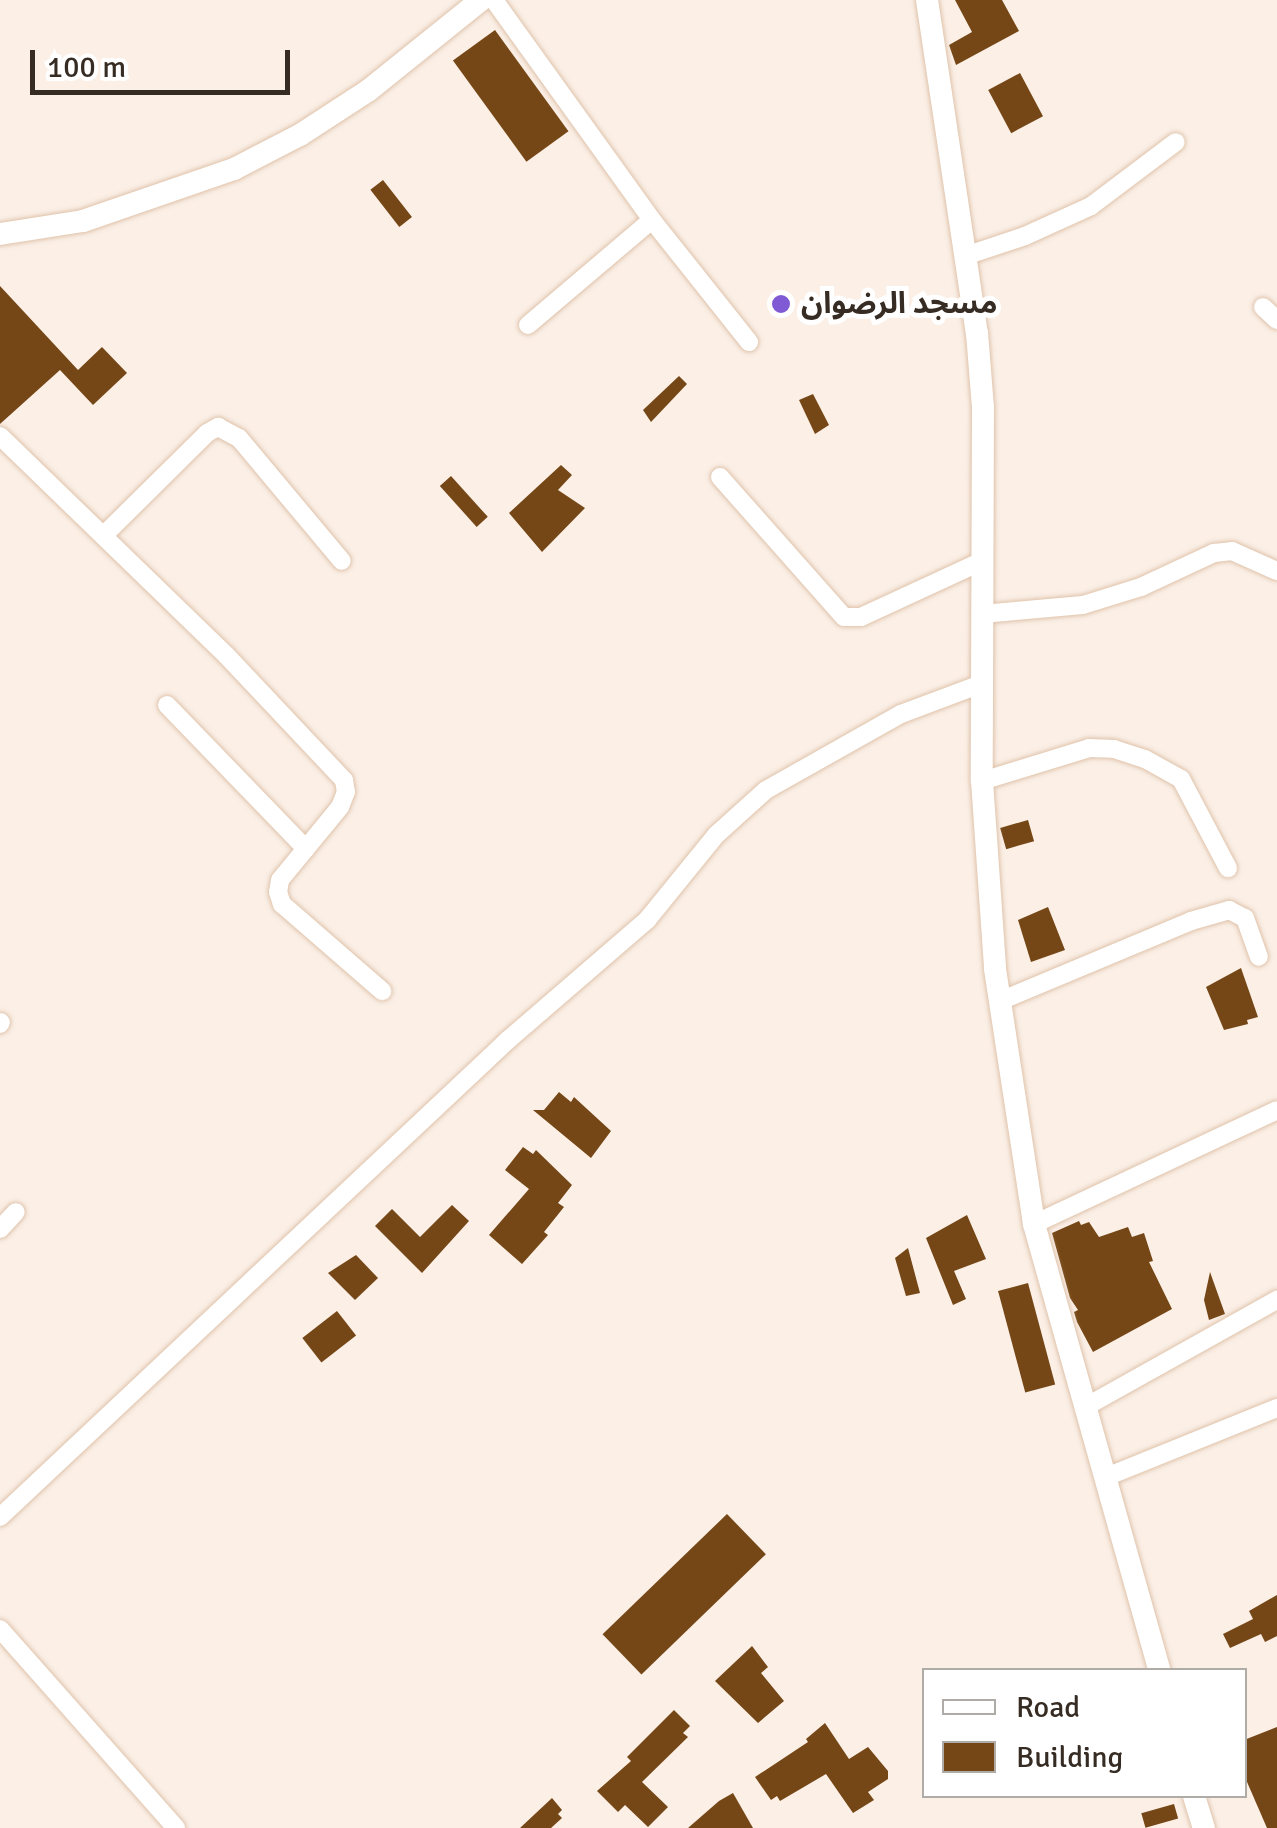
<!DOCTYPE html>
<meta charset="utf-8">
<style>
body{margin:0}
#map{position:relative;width:1277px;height:1828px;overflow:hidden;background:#fbefe6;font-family:Signika,"Noto Sans Arabic",sans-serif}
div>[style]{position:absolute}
.building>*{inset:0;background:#754716;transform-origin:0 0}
.roads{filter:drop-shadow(0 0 2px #dfc3ab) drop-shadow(0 0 2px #dfc3ab)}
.minor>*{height:18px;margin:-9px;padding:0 9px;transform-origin:9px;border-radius:9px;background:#fff}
.tertiary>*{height:22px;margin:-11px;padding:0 11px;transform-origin:11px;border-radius:11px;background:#fff}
.dots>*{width:28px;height:28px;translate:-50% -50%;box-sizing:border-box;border:5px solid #fff;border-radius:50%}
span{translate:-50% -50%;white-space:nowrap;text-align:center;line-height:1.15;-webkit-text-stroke:10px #fff;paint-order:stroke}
.poi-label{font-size:30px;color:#372c23;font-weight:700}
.left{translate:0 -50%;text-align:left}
.legend{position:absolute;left:922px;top:1668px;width:325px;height:130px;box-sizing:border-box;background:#fff;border:2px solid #afaba7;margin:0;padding:12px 18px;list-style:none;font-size:30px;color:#372c23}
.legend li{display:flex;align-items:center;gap:20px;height:50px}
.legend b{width:50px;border:2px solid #afaba7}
.scale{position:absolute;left:30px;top:50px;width:260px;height:45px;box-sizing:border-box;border:5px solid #372c23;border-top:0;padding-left:12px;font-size:30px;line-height:35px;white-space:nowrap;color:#372c23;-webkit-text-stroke:8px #fff;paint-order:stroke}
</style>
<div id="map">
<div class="building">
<i style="clip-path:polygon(955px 0,1002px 0,1019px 31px,956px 65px,949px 45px,972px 32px)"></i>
<i style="left:495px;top:30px;width:125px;height:52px;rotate:54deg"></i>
<i style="left:1020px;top:73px;width:49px;height:36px;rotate:62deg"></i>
<i style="left:383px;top:180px;width:47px;height:16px;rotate:52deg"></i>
<i style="clip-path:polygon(0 286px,78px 370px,102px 347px,127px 373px,93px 405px,60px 370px,0 424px)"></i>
<i style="clip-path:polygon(679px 376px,687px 384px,651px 422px,643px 410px)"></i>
<i style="clip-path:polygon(813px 394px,829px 425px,815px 434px,799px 400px)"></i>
<i style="clip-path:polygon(561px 465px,572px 475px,558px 490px,585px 508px,542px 552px,509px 513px)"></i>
<i style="left:451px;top:476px;width:55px;height:15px;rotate:48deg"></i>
<i style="left:1028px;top:820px;width:22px;height:29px;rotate:74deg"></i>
<i style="clip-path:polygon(1048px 907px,1065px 950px,1031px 962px,1018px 920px)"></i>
<i style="clip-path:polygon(1241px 968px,1258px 1017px,1247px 1020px,1248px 1024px,1224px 1030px,1206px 987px)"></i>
<i style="clip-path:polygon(559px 1092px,571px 1102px,574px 1097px,611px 1131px,591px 1158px,533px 1110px,544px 1110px)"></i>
<i style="clip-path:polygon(523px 1147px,533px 1154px,536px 1150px,572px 1185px,558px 1203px,564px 1207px,544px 1232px,548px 1235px,522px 1264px,489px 1235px,529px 1189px,505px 1170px)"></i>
<i style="clip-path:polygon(452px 1205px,469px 1221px,422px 1273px,375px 1226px,392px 1209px,420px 1237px)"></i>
<i style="clip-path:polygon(967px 1215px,986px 1259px,954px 1271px,966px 1299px,953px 1305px,926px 1238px)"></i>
<i style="clip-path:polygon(1079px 1221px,1081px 1225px,1089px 1222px,1099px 1237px,1128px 1227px,1132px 1237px,1144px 1233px,1153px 1261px,1149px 1262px,1172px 1309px,1093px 1352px,1077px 1322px,1074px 1312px,1078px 1310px,1070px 1298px,1052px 1233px)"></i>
<i style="clip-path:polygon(908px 1248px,920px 1293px,906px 1296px,895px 1258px)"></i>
<i style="clip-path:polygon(356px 1255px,378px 1278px,355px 1300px,328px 1273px)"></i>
<i style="clip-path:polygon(1210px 1272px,1225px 1314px,1209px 1320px,1204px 1300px)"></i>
<i style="left:1028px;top:1283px;width:105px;height:31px;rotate:75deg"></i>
<i style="left:337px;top:1311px;width:31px;height:44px;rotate:52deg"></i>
<i style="left:727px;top:1514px;width:56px;height:173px;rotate:46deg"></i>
<i style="clip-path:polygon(1277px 1595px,1277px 1636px,1265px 1642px,1261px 1634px,1230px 1648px,1223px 1634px,1253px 1619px,1249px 1611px)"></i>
<i style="clip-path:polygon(752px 1646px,768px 1667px,761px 1673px,784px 1701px,758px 1723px,715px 1681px)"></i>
<i style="clip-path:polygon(674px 1710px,690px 1726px,683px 1733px,688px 1737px,642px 1782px,668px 1807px,648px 1827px,625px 1805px,618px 1812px,597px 1791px,631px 1761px,627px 1757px)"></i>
<i style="clip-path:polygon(825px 1723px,849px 1759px,868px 1747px,888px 1771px,888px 1779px,868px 1792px,874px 1800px,853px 1813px,826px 1774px,780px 1801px,777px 1796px,771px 1800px,755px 1777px,808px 1742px,806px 1739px)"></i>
<i style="clip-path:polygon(1277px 1727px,1277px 1828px,1267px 1828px,1244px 1775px,1244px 1740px)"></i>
<i style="clip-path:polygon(733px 1793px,753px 1828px,688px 1828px,719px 1801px)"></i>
<i style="clip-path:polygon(552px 1798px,562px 1810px,558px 1814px,562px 1818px,551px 1828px,520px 1828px)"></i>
<i style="left:1174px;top:1804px;width:15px;height:34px;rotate:74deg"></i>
</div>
<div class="roads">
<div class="minor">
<i style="left:494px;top:0;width:271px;rotate:54.3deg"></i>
<i style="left:652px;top:220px;width:156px;rotate:51.5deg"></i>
<i style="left:965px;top:256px;width:63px;rotate:-18.4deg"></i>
<i style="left:1025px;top:236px;width:72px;rotate:-24.4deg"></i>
<i style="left:1091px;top:206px;width:106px;rotate:-37deg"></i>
<i style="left:1263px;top:307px;width:19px;rotate:43deg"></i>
<i style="left:528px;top:325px;width:162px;rotate:-40.3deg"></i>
<i style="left:0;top:436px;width:315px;rotate:44.1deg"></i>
<i style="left:226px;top:655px;width:172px;rotate:46.7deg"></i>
<i style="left:344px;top:780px;width:12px;rotate:81deg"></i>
<i style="left:346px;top:792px;width:16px;rotate:112deg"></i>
<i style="left:340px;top:807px;width:94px;rotate:129.4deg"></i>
<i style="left:280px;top:880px;width:12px;rotate:99deg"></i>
<i style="left:278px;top:892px;width:13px;rotate:72deg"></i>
<i style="left:282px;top:904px;width:133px;rotate:41deg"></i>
<i style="left:720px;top:477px;width:187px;rotate:48.5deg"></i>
<i style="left:844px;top:617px;width:17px"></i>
<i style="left:861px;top:617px;width:133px;rotate:-24.8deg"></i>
<i style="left:103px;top:536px;width:146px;rotate:-44.7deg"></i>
<i style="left:207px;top:433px;width:13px;rotate:-29deg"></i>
<i style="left:218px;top:427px;width:24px;rotate:28deg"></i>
<i style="left:239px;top:438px;width:160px;rotate:50.1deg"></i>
<i style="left:982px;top:614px;width:101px;rotate:-5.1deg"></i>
<i style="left:1083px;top:605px;width:61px;rotate:-17.2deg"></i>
<i style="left:1141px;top:587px;width:81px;rotate:-25deg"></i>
<i style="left:1214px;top:553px;width:18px;rotate:-6deg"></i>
<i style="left:1232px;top:551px;width:49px;rotate:24deg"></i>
<i style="left:167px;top:705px;width:200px;rotate:46deg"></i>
<i style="left:982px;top:781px;width:112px;rotate:-17.1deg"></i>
<i style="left:1089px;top:748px;width:25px;rotate:2deg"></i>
<i style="left:1114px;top:749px;width:33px;rotate:18deg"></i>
<i style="left:1145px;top:759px;width:41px;rotate:29.1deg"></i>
<i style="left:1181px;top:779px;width:101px;rotate:62.2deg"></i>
<i style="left:1000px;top:1001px;width:207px;rotate:-22.7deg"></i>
<i style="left:1191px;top:921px;width:40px;rotate:-16deg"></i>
<i style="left:1229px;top:910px;width:18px;rotate:27deg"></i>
<i style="left:1245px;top:918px;width:41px;rotate:70.3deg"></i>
<i style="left:0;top:1024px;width:2px;rotate:-63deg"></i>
<i style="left:1034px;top:1224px;width:268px;rotate:-25.1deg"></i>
<i style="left:0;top:1229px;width:23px;rotate:-47deg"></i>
<i style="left:1087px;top:1406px;width:218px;rotate:-29.2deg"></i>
<i style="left:1106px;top:1477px;width:184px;rotate:-22deg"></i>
<i style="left:0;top:1517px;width:697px;rotate:-43.2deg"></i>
<i style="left:508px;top:1040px;width:184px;rotate:-40.8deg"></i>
<i style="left:647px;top:920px;width:109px;rotate:-50.9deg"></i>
<i style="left:716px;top:835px;width:67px;rotate:-42deg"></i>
<i style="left:766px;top:790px;width:155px;rotate:-29.4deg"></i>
<i style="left:901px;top:714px;width:85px;rotate:-20.6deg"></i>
<i style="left:0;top:1629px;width:266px;rotate:48.5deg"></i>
</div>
<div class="tertiary">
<i style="left:927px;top:0;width:337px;rotate:81.5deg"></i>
<i style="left:977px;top:333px;width:74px;rotate:85.4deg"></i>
<i style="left:983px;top:407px;width:374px;rotate:90.2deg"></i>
<i style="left:982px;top:781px;width:188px;rotate:86deg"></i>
<i style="left:995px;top:969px;width:258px;rotate:81.3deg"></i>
<i style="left:1034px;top:1224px;width:463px;rotate:74.3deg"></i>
<i style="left:0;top:234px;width:84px;rotate:-8.9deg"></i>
<i style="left:83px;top:221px;width:160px;rotate:-19deg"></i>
<i style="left:234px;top:169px;width:74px;rotate:-27.3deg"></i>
<i style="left:300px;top:135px;width:82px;rotate:-33.1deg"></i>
<i style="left:369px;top:90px;width:144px;rotate:-38.8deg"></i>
<i style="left:1194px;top:1796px;width:34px;rotate:73deg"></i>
</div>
</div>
<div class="dots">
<i style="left:781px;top:304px;background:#7f5ad4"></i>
</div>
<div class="poi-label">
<span class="left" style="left:801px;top:304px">مسجد الرضوان</span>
</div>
<ul class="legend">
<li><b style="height:12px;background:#fff"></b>Road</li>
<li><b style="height:28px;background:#754716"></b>Building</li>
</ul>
<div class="scale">100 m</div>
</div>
